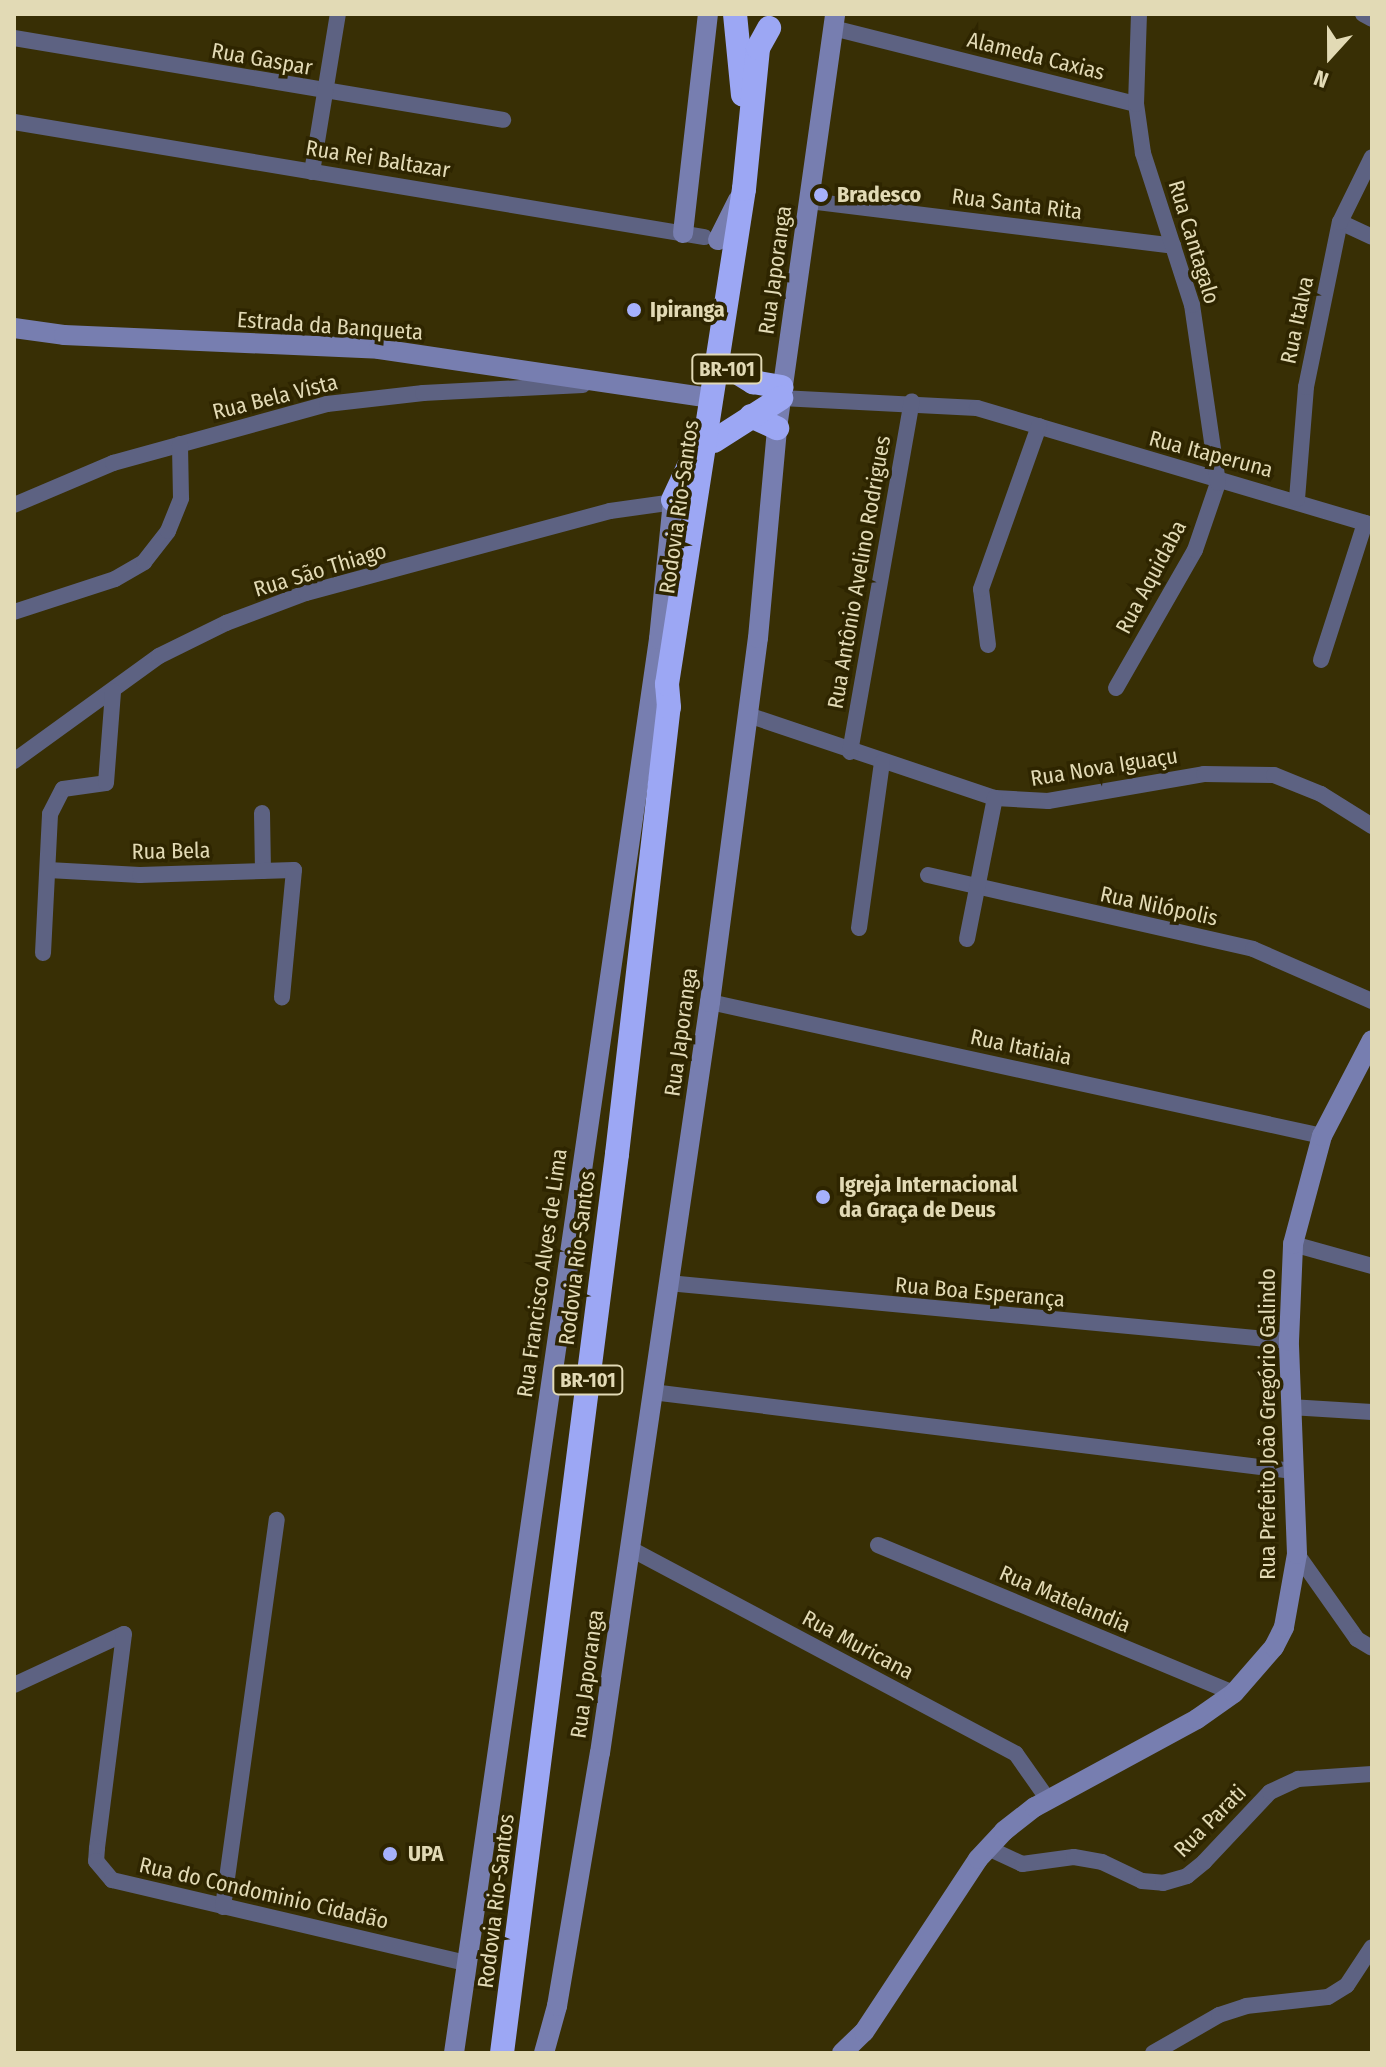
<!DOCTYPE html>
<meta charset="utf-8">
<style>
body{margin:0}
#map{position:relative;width:1386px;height:2067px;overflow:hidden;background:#382f05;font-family:"Fira Sans Condensed",sans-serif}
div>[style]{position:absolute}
.street>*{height:16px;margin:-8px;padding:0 8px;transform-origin:8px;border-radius:8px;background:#5d6282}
.secondary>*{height:20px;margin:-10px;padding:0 10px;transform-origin:10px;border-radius:10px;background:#777eb0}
.highway>*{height:24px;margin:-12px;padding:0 12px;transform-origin:12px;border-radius:12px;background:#9ca7f4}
.dots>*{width:22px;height:22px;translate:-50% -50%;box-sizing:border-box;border:4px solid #2e2500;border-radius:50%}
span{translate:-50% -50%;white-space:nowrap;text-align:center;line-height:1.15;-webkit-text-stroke:7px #2e2500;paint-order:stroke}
.shield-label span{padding:2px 6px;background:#2e2500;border:2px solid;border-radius:6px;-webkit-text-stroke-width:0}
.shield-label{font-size:20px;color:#e2dab5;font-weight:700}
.street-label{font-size:22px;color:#e2dab5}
.poi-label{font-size:22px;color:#e2dab5;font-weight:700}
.left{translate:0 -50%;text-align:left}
.frame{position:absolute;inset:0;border:16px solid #e2dab5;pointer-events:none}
.north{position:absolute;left:1290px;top:16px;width:80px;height:80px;-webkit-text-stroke:6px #2e2500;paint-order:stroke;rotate:201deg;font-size:22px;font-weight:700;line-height:32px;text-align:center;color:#e2dab5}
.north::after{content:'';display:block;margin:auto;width:28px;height:36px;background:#e2dab5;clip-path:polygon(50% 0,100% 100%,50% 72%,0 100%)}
</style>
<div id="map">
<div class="street">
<i style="left:1363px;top:14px;width:10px;rotate:29deg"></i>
<i style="left:833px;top:28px;width:312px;rotate:14.1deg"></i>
<i style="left:14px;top:38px;width:496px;rotate:9.5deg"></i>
<i style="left:14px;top:122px;width:700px;rotate:9.46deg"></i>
<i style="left:312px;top:172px;width:160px;rotate:-80.7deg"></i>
<i style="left:809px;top:201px;width:367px;rotate:7deg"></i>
<i style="left:1340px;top:222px;width:35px;rotate:25deg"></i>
<i style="left:781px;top:398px;width:196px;rotate:2.9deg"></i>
<i style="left:977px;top:408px;width:412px;rotate:16.5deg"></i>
<i style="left:1297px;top:499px;width:112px;rotate:-85.4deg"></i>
<i style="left:1306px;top:387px;width:168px;rotate:-78.4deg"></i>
<i style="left:1340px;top:222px;width:72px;rotate:-63.8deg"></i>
<i style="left:14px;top:505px;width:108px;rotate:-23deg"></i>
<i style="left:113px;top:463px;width:222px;rotate:-15.4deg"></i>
<i style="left:327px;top:404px;width:97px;rotate:-6.5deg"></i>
<i style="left:423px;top:393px;width:160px;rotate:-2.9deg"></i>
<i style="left:14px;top:612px;width:106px;rotate:-18.1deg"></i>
<i style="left:115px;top:579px;width:34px;rotate:-30deg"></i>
<i style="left:144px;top:562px;width:39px;rotate:-52deg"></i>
<i style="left:168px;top:531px;width:35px;rotate:-68deg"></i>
<i style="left:181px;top:498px;width:54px;rotate:-91.1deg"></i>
<i style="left:988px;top:645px;width:56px;rotate:-97.1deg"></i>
<i style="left:981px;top:589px;width:173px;rotate:-70.4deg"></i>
<i style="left:1321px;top:660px;width:144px;rotate:-72.2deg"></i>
<i style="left:1116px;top:688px;width:159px;rotate:-60.2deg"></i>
<i style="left:1195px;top:550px;width:71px;rotate:-71.1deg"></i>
<i style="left:1218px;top:483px;width:180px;rotate:-98.3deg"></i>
<i style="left:1192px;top:305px;width:160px;rotate:-107.9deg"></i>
<i style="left:1143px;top:153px;width:49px;rotate:-98.1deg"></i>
<i style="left:1136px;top:104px;width:90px;rotate:-88.1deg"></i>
<i style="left:748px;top:715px;width:261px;rotate:18.6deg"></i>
<i style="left:995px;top:798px;width:53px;rotate:3.2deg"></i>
<i style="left:1048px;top:801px;width:158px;rotate:-9.8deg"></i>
<i style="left:1204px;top:774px;width:70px;rotate:0.8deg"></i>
<i style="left:1274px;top:775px;width:51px;rotate:22deg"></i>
<i style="left:1321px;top:794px;width:60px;rotate:32.1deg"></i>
<i style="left:850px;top:752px;width:356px;rotate:-80deg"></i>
<i style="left:14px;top:761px;width:179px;rotate:-35.9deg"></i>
<i style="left:159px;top:656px;width:75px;rotate:-26.2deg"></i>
<i style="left:226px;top:623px;width:85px;rotate:-20.6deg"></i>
<i style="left:306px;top:593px;width:315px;rotate:-15.1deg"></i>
<i style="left:610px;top:511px;width:72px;rotate:-8deg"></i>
<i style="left:262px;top:813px;width:58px;rotate:89deg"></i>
<i style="left:48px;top:870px;width:92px;rotate:3.1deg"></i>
<i style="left:140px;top:875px;width:154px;rotate:-1.9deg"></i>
<i style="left:294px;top:870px;width:128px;rotate:95.4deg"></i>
<i style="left:928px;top:875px;width:333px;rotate:12.8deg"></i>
<i style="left:1253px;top:949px;width:130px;rotate:23.6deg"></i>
<i style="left:859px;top:928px;width:167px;rotate:-82.1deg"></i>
<i style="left:967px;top:939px;width:144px;rotate:-78.8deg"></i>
<i style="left:43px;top:953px;width:139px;rotate:-87.1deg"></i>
<i style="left:50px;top:814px;width:28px;rotate:-63deg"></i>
<i style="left:63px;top:789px;width:43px;rotate:-7.9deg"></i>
<i style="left:106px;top:783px;width:92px;rotate:-85.6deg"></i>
<i style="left:710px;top:1002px;width:626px;rotate:12.35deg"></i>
<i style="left:1293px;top:1244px;width:82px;rotate:15.6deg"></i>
<i style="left:668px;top:1283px;width:624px;rotate:5.34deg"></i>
<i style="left:652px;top:1392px;width:646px;rotate:7.03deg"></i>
<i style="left:1290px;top:1407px;width:82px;rotate:3.5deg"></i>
<i style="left:878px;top:1545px;width:386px;rotate:22.6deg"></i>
<i style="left:629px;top:1548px;width:438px;rotate:28deg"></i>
<i style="left:1016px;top:1754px;width:57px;rotate:54.9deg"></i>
<i style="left:1297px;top:1554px;width:104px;rotate:54.8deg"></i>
<i style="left:1357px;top:1639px;width:17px;rotate:31deg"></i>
<i style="left:14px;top:1685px;width:121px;rotate:-24.9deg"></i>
<i style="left:124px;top:1634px;width:216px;rotate:97.2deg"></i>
<i style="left:97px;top:1848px;width:13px;rotate:94deg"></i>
<i style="left:96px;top:1861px;width:25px;rotate:50deg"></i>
<i style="left:112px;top:1880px;width:364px;rotate:13.2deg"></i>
<i style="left:988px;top:1848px;width:38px;rotate:25deg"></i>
<i style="left:1022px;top:1864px;width:52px;rotate:-7.7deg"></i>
<i style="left:1074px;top:1857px;width:28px;rotate:10deg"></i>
<i style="left:1102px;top:1862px;width:44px;rotate:25.4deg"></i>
<i style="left:1142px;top:1881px;width:21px;rotate:5deg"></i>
<i style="left:1163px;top:1883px;width:25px;rotate:-16deg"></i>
<i style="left:1187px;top:1876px;width:22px;rotate:-39deg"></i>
<i style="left:1204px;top:1862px;width:96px;rotate:-46.7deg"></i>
<i style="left:1270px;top:1792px;width:31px;rotate:-25deg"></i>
<i style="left:1298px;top:1779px;width:74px;rotate:-3.9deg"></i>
<i style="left:223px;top:1907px;width:391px;rotate:-82.1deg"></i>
<i style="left:1153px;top:2053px;width:76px;rotate:-29.9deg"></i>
<i style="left:1219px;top:2015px;width:28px;rotate:-18deg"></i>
<i style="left:1246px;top:2006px;width:82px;rotate:-6.3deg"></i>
<i style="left:1328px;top:1997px;width:22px;rotate:-32deg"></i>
<i style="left:1347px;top:1985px;width:45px;rotate:-56.7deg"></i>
</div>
<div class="secondary">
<i style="left:683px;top:233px;width:220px;rotate:-83.5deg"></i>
<i style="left:718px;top:240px;width:45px;rotate:-63.4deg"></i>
<i style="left:14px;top:328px;width:50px;rotate:8deg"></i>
<i style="left:64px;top:335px;width:315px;rotate:2.5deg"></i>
<i style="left:379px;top:349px;width:334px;rotate:8.4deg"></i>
<i style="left:454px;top:2053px;width:1429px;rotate:-81.75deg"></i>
<i style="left:659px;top:639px;width:140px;rotate:-84.2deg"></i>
<i style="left:544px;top:2053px;width:49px;rotate:-74.5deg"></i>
<i style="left:557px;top:2006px;width:257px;rotate:-80.4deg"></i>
<i style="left:600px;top:1753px;width:759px;rotate:-81.67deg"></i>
<i style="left:710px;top:1002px;width:367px;rotate:-82.5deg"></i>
<i style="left:758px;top:638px;width:211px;rotate:-84.8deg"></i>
<i style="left:777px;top:428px;width:418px;rotate:-82deg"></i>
<i style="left:842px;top:2053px;width:30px;rotate:-44deg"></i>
<i style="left:864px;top:2032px;width:207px;rotate:-56.6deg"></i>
<i style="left:978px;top:1859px;width:38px;rotate:-47deg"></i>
<i style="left:1004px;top:1831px;width:39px;rotate:-38deg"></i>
<i style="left:1035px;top:1807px;width:184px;rotate:-28.5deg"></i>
<i style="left:1197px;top:1719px;width:45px;rotate:-35.1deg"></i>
<i style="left:1234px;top:1693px;width:61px;rotate:-49deg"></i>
<i style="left:1274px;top:1647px;width:22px;rotate:-63deg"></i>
<i style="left:1284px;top:1627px;width:74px;rotate:-79.9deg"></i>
<i style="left:1297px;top:1554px;width:213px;rotate:-92.2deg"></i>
<i style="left:1289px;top:1341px;width:97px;rotate:-87.6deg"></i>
<i style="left:1293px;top:1244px;width:112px;rotate:-75deg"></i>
<i style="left:1322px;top:1136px;width:108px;rotate:-62.5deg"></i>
</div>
<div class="highway">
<i style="left:735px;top:14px;width:81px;rotate:84.4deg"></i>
<i style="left:727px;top:366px;width:31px;rotate:32deg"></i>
<i style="left:753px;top:382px;width:29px;rotate:10deg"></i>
<i style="left:751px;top:416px;width:29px;rotate:25deg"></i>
<i style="left:714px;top:441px;width:80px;rotate:-32.7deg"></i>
<i style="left:673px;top:500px;width:38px;rotate:-65deg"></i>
<i style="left:502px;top:2053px;width:906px;rotate:-82.71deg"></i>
<i style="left:617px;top:1154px;width:450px;rotate:-83.4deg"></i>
<i style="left:669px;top:707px;width:23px;rotate:-95deg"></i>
<i style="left:667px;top:684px;width:501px;rotate:-81.16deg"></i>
<i style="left:744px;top:189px;width:142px;rotate:-84.3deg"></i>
<i style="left:758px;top:48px;width:23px;rotate:-61deg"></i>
</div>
<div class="dots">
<i style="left:821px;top:195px;background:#a6b1fc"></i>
<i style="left:634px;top:310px;background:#a6b1fc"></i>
<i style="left:823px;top:1197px;background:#a6b1fc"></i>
<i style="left:390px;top:1854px;background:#a6b1fc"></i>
</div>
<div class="shield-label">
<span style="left:727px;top:369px">BR-101</span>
<span style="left:588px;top:1380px">BR-101</span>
</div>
<div class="street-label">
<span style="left:1036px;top:56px;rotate:14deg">Alameda Caxias</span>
<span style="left:262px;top:59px;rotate:10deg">Rua Gaspar</span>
<span style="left:378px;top:159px;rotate:9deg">Rua Rei Baltazar</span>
<span style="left:1017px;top:204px;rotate:7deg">Rua Santa Rita</span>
<span style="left:1194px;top:242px;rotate:73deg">Rua Cantagalo</span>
<span style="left:775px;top:270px;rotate:-82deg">Rua Japoranga</span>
<span style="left:1297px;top:320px;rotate:-78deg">Rua Italva</span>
<span style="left:330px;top:326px;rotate:4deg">Estrada da Banqueta</span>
<span style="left:275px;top:397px;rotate:-14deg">Rua Bela Vista</span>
<span style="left:1211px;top:454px;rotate:15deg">Rua Itaperuna</span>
<span style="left:679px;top:507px;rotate:-82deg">Rodovia Rio-Santos</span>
<span style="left:320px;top:570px;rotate:-17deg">Rua São Thiago</span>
<span style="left:859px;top:572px;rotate:-80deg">Rua Antônio Avelino Rodrigues</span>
<span style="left:1151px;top:577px;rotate:-62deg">Rua Aquidaba</span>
<span style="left:1104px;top:767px;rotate:-9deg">Rua Nova Iguaçu</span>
<span style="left:171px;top:851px;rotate:-1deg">Rua Bela</span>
<span style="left:1159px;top:906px;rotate:12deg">Rua Nilópolis</span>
<span style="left:681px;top:1032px;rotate:-82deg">Rua Japoranga</span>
<span style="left:1021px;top:1047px;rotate:12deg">Rua Itatiaia</span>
<span style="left:577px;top:1258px;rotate:-83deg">Rodovia Rio-Santos</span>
<span style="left:542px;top:1273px;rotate:-82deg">Rua Francisco Alves de Lima</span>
<span style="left:980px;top:1292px;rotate:5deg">Rua Boa Esperança</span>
<span style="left:1268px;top:1424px;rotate:-90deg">Rua Prefeito João Gregório Galindo</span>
<span style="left:1065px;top:1599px;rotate:23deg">Rua Matelandia</span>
<span style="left:858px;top:1645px;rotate:28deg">Rua Muricana</span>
<span style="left:587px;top:1674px;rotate:-82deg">Rua Japoranga</span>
<span style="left:1210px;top:1821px;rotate:-45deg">Rua Parati</span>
<span style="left:264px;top:1893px;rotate:13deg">Rua do Condominio Cidadão</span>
<span style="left:496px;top:1901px;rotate:-83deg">Rodovia Rio-Santos</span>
</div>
<div class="poi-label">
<span class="left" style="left:837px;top:195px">Bradesco</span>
<span class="left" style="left:650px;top:310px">Ipiranga</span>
<span class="left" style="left:839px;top:1197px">Igreja Internacional<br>da Graça de Deus</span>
<span class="left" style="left:408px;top:1854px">UPA</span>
</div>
<div class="frame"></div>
<div class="north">N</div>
</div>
